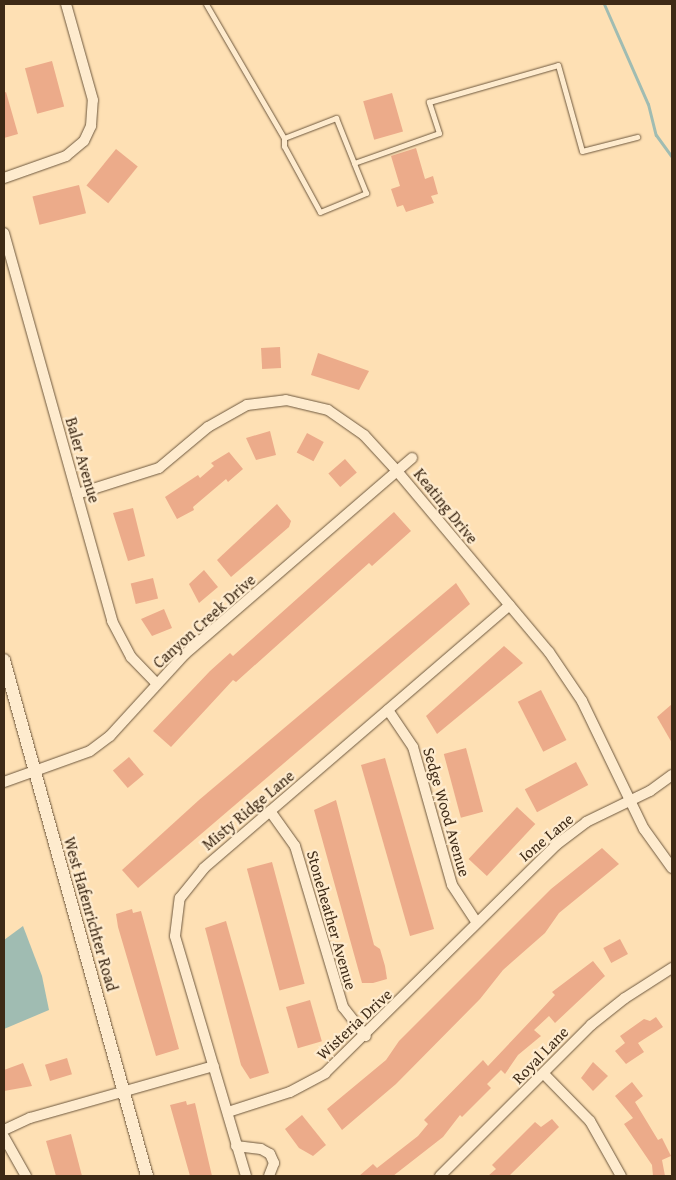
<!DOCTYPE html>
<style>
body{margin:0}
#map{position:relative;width:676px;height:1180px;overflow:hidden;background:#fee0b4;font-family:"Gentium Book Plus",serif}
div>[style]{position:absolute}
.water>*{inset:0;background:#a0bcb2}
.stream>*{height:3px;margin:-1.5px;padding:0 1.5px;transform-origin:1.5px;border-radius:1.5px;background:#a0bcb2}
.building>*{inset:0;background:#ecab8a;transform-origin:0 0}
.roads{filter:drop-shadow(0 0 1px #6e583e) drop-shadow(0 0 1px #6e583e)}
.service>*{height:5px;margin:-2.5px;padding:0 2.5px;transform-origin:2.5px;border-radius:2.5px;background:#feebce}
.minor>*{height:10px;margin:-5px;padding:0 5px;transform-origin:5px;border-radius:5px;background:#feebce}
.tertiary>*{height:12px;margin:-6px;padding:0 6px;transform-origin:6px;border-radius:6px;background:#feebce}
span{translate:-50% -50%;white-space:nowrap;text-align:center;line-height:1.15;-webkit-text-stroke:4.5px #feebce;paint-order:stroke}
.street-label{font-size:16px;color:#3e2a16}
.frame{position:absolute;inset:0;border:5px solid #3e2a16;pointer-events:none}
</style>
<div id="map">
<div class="water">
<i style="clip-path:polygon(23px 926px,42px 976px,49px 1010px,4px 1029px,4px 940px)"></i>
</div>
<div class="stream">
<i style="left:604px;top:4px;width:109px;rotate:66.3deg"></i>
<i style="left:648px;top:104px;width:32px;rotate:76deg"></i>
<i style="left:656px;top:135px;width:27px;rotate:54deg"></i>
</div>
<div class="building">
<i style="left:52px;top:61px;width:47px;height:28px;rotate:75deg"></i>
<i style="clip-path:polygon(6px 92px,18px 134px,4px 138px,4px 93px)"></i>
<i style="left:392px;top:93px;width:40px;height:30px;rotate:74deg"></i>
<i style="clip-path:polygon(416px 148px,425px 179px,433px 176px,438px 194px,431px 196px,434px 203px,406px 212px,403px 205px,397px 207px,391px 189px,400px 186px,391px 156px)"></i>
<i style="left:116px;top:149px;width:28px;height:47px;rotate:39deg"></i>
<i style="left:79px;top:185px;width:29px;height:48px;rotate:76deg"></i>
<i style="left:280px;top:347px;width:21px;height:19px;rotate:87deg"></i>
<i style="clip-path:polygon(318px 353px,369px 371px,359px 390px,311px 375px)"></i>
<i style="clip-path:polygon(270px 431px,276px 455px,256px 460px,246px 438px)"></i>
<i style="left:307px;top:433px;width:19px;height:22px;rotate:28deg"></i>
<i style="clip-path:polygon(229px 452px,243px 469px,228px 482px,226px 479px,193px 507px,194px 510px,177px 519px,165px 497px,198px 475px,200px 478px,214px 466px,211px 463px)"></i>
<i style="left:345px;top:459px;width:18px;height:22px;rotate:49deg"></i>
<i style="clip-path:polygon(277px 504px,291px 521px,289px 527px,231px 577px,217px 560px)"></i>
<i style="clip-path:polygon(133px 508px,145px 556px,128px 561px,113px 513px)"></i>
<i style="clip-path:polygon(394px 512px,411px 531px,372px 566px,369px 563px,236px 682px,233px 680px,171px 747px,153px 731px,210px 671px,230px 653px,233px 656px)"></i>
<i style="clip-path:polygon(204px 570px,218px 587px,199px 603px,189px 584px)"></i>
<i style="left:153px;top:578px;width:21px;height:23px;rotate:76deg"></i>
<i style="clip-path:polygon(456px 583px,470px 604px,138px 888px,122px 870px,199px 800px)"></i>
<i style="clip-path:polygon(164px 609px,172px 628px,152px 636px,141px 619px)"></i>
<i style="clip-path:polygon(504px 646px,523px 663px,437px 734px,426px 716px)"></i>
<i style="left:541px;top:690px;width:56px;height:26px;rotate:63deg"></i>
<i style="clip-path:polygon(672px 704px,672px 743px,657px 717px)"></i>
<i style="left:466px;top:748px;width:66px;height:23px;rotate:75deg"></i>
<i style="left:129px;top:757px;width:23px;height:21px;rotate:50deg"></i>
<i style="left:385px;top:758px;width:178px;height:25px;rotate:74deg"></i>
<i style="left:576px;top:762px;width:26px;height:58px;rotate:62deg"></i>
<i style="clip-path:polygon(336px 800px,374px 945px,380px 949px,385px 966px,387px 979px,373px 983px,362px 983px,314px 810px)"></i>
<i style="left:517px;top:807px;width:25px;height:71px;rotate:43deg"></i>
<i style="clip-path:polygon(602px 848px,619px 864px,559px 913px,545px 933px,503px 970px,480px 999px,396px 1084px,342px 1130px,327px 1109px,386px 1060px,399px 1041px,551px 889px)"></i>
<i style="left:272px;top:862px;width:126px;height:26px;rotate:75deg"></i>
<i style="clip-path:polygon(132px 909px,133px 913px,141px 911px,179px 1049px,156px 1056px,118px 927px,116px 914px)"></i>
<i style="clip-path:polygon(226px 921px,269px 1073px,250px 1079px,241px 1065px,205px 928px)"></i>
<i style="left:620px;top:939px;width:17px;height:19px;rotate:62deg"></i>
<i style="clip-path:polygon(593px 961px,605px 976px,555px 1023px,549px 1016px,534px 1030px,541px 1036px,518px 1055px,505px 1074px,501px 1070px,487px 1084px,491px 1088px,462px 1117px,460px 1115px,443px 1137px,393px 1176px,359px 1176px,373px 1164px,377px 1168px,418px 1136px,428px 1124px,424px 1120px,483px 1060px,488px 1066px,555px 995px,552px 992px)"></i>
<i style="left:310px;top:1000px;width:43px;height:25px;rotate:74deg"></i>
<i style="clip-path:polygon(656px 1017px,663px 1027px,638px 1043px,644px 1052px,626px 1064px,615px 1051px,625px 1043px,620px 1036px,644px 1019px,650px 1021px)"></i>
<i style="left:67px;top:1058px;width:17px;height:23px;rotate:73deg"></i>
<i style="clip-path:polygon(593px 1062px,608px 1076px,593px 1091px,581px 1078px)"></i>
<i style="clip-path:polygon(23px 1063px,32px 1086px,4px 1091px,4px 1070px)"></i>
<i style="clip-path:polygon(632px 1082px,643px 1096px,635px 1102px,658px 1140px,662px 1138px,671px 1156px,662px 1160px,665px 1176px,653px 1176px,652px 1165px,624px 1124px,633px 1118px,615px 1096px)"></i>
<i style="clip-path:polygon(186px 1101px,187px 1105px,195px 1103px,212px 1176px,190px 1176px,170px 1105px)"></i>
<i style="clip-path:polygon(302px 1115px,326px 1145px,313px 1156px,299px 1148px,285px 1129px)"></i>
<i style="clip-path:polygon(552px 1119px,559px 1127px,509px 1176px,488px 1176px,496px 1169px,492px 1165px,535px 1122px,541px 1127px)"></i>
<i style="clip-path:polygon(71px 1134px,82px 1176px,56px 1176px,46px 1141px)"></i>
</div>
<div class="roads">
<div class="service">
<i style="left:206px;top:4px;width:155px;rotate:59.8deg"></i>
<i style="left:284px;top:138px;width:56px;rotate:-21deg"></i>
<i style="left:336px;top:118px;width:48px;rotate:68.2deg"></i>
<i style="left:354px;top:163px;width:90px;rotate:-19.4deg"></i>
<i style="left:439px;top:133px;width:33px;rotate:-108deg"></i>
<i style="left:429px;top:102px;width:134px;rotate:-16deg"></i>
<i style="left:558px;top:65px;width:89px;rotate:74.4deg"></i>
<i style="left:582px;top:151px;width:57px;rotate:-14.3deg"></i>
<i style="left:284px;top:138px;width:8px;rotate:90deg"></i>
<i style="left:284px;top:146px;width:75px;rotate:61.4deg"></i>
<i style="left:320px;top:212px;width:50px;rotate:-22.4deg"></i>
<i style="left:366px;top:193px;width:32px;rotate:-112deg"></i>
</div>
<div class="minor">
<i style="left:4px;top:178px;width:66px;rotate:-19.5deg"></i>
<i style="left:66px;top:156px;width:23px;rotate:-40deg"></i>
<i style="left:84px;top:141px;width:17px;rotate:-65deg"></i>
<i style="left:91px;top:126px;width:26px;rotate:-86deg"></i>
<i style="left:93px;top:100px;width:100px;rotate:-105.7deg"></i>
<i style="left:4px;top:233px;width:403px;rotate:74.4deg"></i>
<i style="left:112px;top:621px;width:41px;rotate:62.2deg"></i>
<i style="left:131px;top:657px;width:37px;rotate:46deg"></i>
<i style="left:77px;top:494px;width:86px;rotate:-17.6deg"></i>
<i style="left:159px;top:468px;width:64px;rotate:-39.9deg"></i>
<i style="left:208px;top:427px;width:45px;rotate:-29.4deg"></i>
<i style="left:247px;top:405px;width:39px;rotate:-7deg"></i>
<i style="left:286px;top:400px;width:43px;rotate:13.4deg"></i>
<i style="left:328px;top:410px;width:44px;rotate:34.8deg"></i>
<i style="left:364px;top:435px;width:49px;rotate:47.5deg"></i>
<i style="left:397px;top:471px;width:236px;rotate:50deg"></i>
<i style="left:549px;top:652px;width:59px;rotate:56deg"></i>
<i style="left:582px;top:701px;width:142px;rotate:64.2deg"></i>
<i style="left:644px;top:829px;width:48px;rotate:54.3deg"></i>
<i style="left:388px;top:710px;width:45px;rotate:56deg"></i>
<i style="left:413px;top:747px;width:143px;rotate:74.2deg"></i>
<i style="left:452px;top:885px;width:45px;rotate:56.7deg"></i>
<i style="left:4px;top:782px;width:91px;rotate:-19.8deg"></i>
<i style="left:90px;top:751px;width:25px;rotate:-37deg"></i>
<i style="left:110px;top:736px;width:111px;rotate:-47.6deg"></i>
<i style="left:185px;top:654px;width:300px;rotate:-40.8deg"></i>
<i style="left:270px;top:811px;width:43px;rotate:54.5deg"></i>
<i style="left:295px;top:846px;width:168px;rotate:73.4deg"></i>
<i style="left:343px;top:1007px;width:37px;rotate:52deg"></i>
<i style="left:544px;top:1074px;width:66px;rotate:45.6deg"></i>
<i style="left:590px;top:1121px;width:63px;rotate:60.6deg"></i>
<i style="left:228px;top:1112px;width:65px;rotate:-17.9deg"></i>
<i style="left:290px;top:1092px;width:40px;rotate:-28deg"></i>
<i style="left:325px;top:1073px;width:325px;rotate:-44.6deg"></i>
<i style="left:556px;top:845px;width:38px;rotate:-37deg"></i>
<i style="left:586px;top:822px;width:71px;rotate:-25.8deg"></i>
<i style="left:650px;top:791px;width:27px;rotate:-36deg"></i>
<i style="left:4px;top:1130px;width:29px;rotate:-25deg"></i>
<i style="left:30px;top:1118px;width:191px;rotate:-15.8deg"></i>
<i style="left:4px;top:1137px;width:45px;rotate:60.6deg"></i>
<i style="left:236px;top:1146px;width:25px;rotate:7deg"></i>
<i style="left:261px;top:1149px;width:10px;rotate:29deg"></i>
<i style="left:270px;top:1154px;width:10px;rotate:66deg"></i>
<i style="left:274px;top:1163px;width:14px;rotate:111deg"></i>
<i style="left:246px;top:1176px;width:250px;rotate:-106.5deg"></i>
<i style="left:175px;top:936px;width:38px;rotate:-83deg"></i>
<i style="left:180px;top:898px;width:38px;rotate:-51deg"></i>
<i style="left:204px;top:868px;width:403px;rotate:-40.7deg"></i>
<i style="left:440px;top:1176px;width:214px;rotate:-45deg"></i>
<i style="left:591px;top:1025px;width:43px;rotate:-38.5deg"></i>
<i style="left:625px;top:998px;width:56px;rotate:-32.6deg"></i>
</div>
<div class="tertiary">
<i style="left:4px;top:660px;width:535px;rotate:74.51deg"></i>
</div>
</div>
<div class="street-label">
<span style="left:83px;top:460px;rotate:74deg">Baler Avenue</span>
<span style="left:446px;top:506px;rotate:51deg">Keating Drive</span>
<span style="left:204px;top:621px;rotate:-42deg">Canyon Creek Drive</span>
<span style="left:248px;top:810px;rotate:-40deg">Misty Ridge Lane</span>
<span style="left:447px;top:812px;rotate:74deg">Sedge Wood Avenue</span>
<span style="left:546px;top:837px;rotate:-40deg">Ione Lane</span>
<span style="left:91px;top:914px;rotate:74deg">West Hafenrichter Road</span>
<span style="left:332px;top:920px;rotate:74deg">Stoneheather Avenue</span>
<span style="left:354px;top:1024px;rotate:-43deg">Wisteria Drive</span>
<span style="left:540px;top:1055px;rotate:-46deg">Royal Lane</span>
</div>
<div class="frame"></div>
</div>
